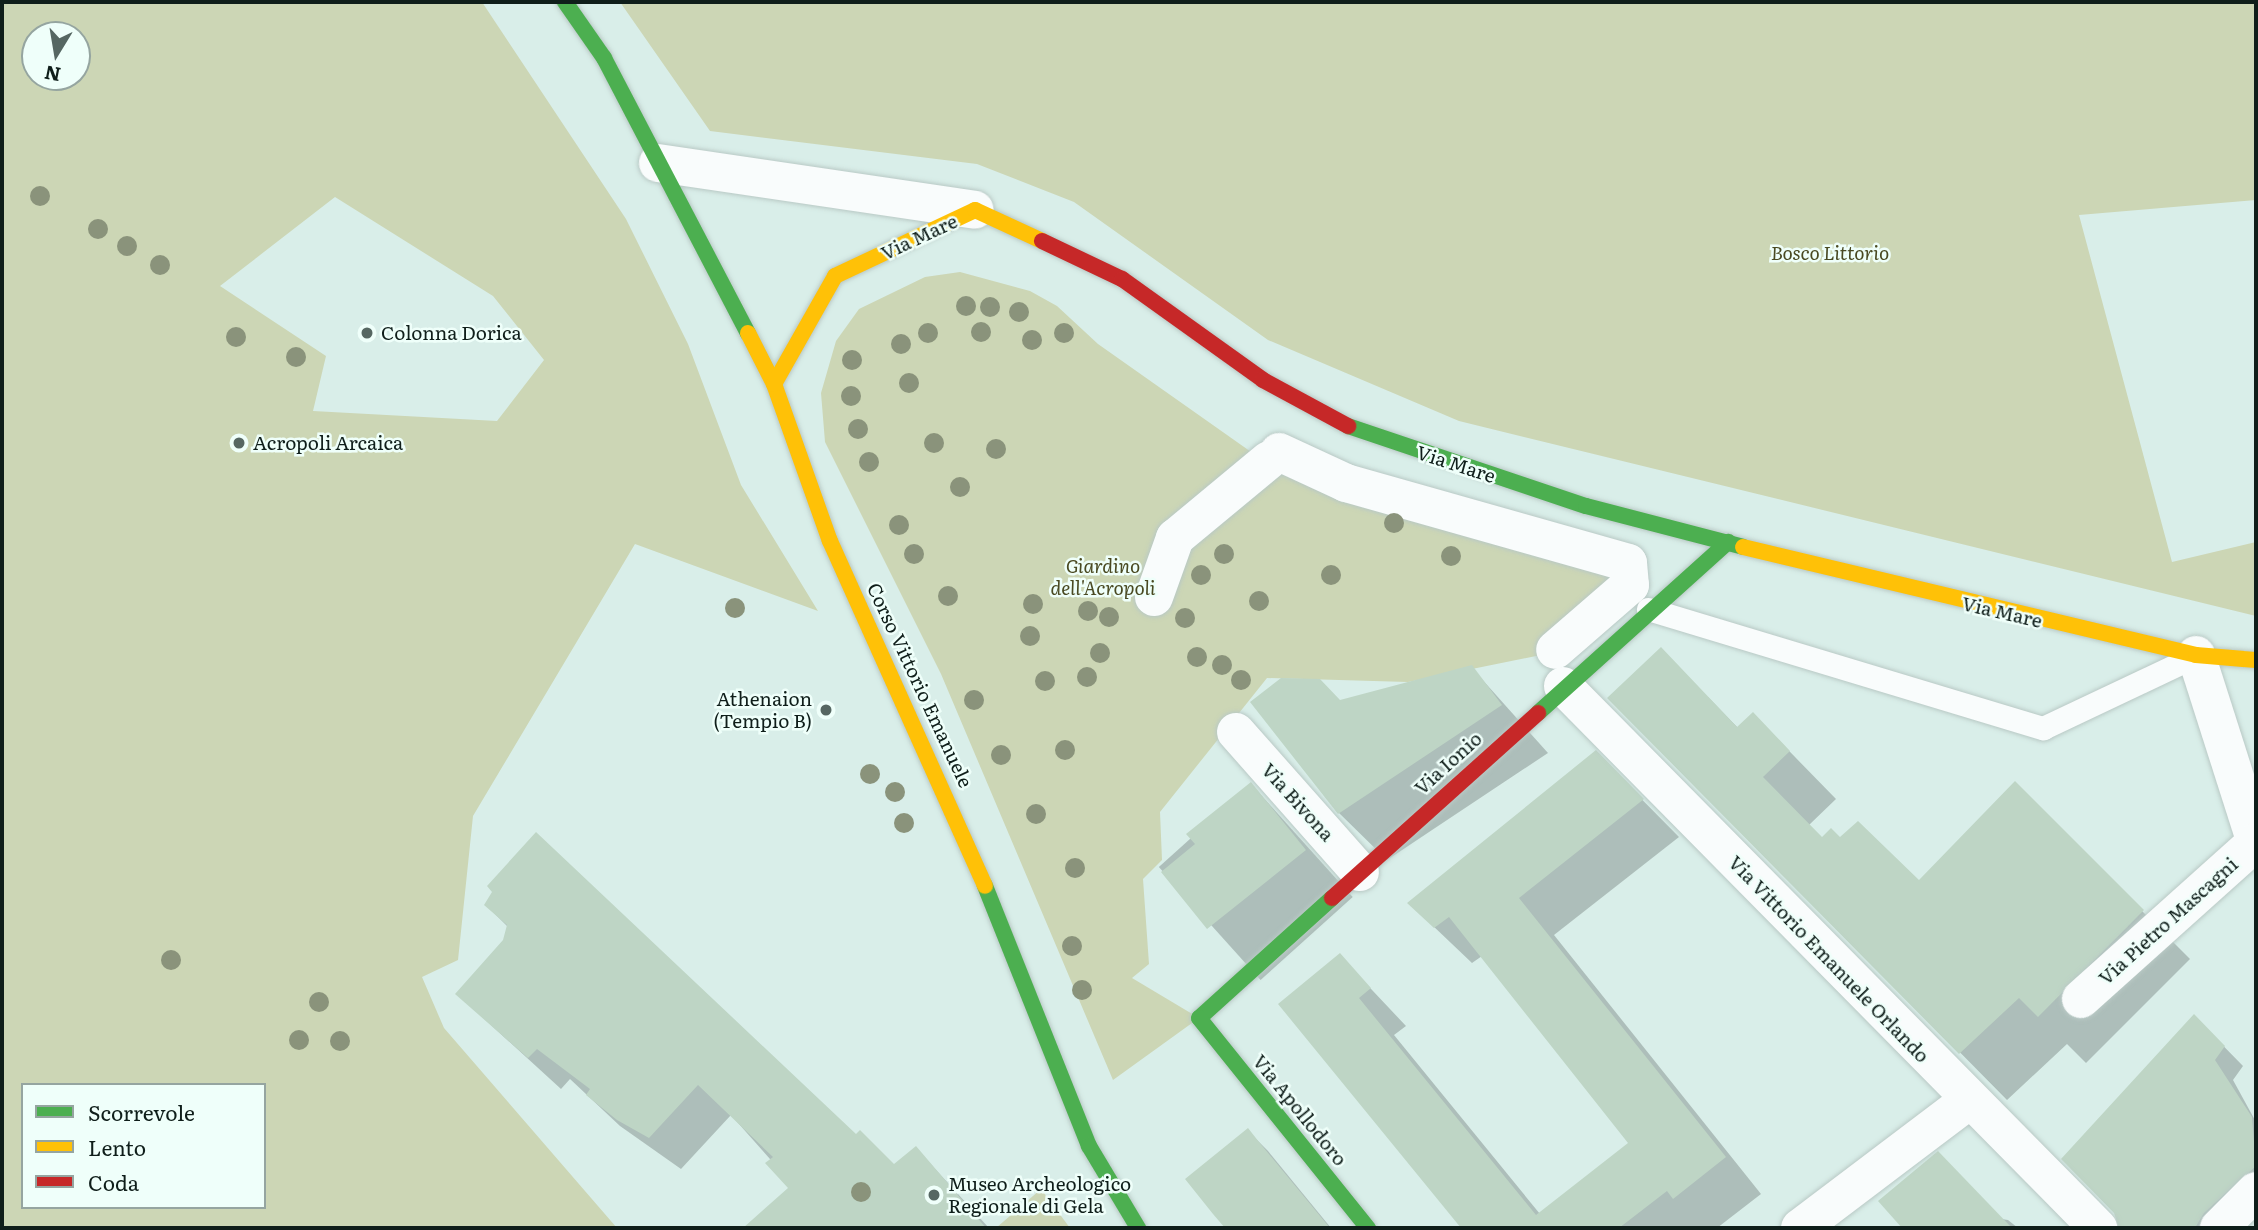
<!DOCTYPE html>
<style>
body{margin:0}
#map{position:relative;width:2258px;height:1230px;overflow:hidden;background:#d9eee9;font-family:Literata,serif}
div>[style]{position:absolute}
.green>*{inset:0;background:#ccd6b5}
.shadow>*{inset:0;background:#0003;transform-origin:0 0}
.building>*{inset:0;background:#bed5c5}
.roads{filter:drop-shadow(0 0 2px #b9c9c5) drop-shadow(0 0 2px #b9c9c5)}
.lane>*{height:23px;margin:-11.5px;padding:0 11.5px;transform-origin:11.5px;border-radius:11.5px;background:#f9fcfc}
.street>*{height:38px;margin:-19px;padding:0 19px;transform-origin:19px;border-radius:19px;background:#f9fcfc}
.fast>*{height:16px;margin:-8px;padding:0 8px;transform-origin:8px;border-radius:8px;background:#4caf50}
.slow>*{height:16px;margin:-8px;padding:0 8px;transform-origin:8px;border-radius:8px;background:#ffc107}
.jam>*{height:16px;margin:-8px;padding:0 8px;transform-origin:8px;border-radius:8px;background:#c62828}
.trees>*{width:20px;height:20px;margin:-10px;border-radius:50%;background:#8a937b}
.dots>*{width:19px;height:19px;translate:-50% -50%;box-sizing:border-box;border:4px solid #effffa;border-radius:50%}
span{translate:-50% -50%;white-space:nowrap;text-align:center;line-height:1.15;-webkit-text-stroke:5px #effffa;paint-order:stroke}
.street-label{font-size:19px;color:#0f1e1a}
.park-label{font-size:19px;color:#494921;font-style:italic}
.poi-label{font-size:19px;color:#0f1e1a}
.left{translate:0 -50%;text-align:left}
.right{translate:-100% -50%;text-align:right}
.frame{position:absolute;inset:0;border:4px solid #0f1e1a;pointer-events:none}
.legend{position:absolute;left:21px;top:1083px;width:245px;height:126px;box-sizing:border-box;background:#effffa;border:2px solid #95a5a0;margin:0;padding:9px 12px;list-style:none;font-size:21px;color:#0f1e1a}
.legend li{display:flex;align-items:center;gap:14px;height:35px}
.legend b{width:35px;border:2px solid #95a5a0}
.north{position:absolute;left:21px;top:21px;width:70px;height:70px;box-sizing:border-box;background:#effffa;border:2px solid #95a5a0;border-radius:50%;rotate:191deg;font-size:19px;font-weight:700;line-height:28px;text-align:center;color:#0f1e1a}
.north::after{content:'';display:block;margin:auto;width:24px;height:32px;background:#566762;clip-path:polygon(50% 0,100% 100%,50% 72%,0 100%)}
</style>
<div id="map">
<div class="green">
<i style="clip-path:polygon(evenodd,2px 2px,482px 2px,626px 219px,688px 344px,741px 485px,818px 611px,635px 544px,473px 816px,458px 960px,422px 977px,444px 1028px,617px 1228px,2px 1228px,2px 2px,77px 35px,77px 77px,35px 77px,35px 35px,77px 35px,2px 2px,335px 197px,493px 296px,544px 360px,497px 421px,313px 411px,326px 356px,220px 286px,335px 197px,2px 2px,23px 1085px,264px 1085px,264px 1207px,23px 1207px,23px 1085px)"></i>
<i style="clip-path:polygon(620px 2px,2256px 2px,2256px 200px,2079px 215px,2172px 562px,2256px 542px,2256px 616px,1459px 421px,1268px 340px,1074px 202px,977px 164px,710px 131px)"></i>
<i style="clip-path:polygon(960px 272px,1030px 291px,1057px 306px,1098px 344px,1254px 454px,1615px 573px,1541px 655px,1408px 682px,1267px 678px,1160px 812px,1162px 860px,1143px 879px,1149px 964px,1132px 978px,1199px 1018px,1113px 1080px,941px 674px,825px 442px,821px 393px,836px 341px,859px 309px,925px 277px)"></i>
<i style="clip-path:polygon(1041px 1189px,1070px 1228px,996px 1228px)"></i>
</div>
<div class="shadow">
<i style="clip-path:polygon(1471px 667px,1548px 753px,1387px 860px,1339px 813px,1252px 702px,1340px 701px)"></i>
<i style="clip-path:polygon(1708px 697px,1738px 728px,1753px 714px,1836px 799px,1809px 825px,1822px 839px,1840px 839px,1919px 882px,2015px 784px,2190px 959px,2086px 1063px,2067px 1044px,2007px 1100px,1610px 698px)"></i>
<i style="clip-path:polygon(1596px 753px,1679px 837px,1554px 935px,1761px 1194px,1717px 1228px,1464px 1228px,1280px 1005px,1340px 956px,1406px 1026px,1394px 1035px,1540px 1214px,1631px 1144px,1482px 956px,1472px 963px,1410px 904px)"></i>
<i style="left:1251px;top:784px;width:152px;height:124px;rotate:48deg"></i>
<i style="clip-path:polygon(486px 905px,856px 1136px,894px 1166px,916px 1148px,989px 1228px,831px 1228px,731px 1115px,681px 1169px,620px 1126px,570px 1079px,561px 1089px,457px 994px,504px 941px,508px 927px)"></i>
<i style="clip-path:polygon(2194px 1016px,2243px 1066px,2233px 1080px,2256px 1122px,2256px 1197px,2227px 1228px,2119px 1228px,2115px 1212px)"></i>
<i style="clip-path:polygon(1248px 1131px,1268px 1151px,1331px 1228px,1227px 1228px,1187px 1180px)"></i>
<i style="clip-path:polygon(1880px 1201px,2008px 1220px,2018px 1228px,1905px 1228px)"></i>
</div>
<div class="building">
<i style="clip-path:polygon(1661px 647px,1737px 727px,1753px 712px,1790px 751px,1763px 777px,1822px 837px,1831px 828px,1840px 837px,1858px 821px,1919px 880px,2015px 781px,2144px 910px,2038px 1017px,2019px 998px,1959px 1054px,1607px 698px)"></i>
<i style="clip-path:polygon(1472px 665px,1502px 705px,1338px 814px,1250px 702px,1281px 678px,1320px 679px,1340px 700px)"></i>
<i style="clip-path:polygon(1596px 750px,1644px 799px,1519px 898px,1726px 1157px,1673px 1199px,1667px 1191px,1619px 1228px,1461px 1228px,1278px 1004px,1340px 953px,1371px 988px,1359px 998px,1536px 1215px,1628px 1143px,1449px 917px,1434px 928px,1407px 903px)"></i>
<i style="clip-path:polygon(1251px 782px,1306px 850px,1207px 929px,1161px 872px,1195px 844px,1186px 834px)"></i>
<i style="clip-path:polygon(536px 832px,856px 1134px,860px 1130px,894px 1164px,916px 1146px,986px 1228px,743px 1228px,788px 1188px,765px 1163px,773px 1157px,698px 1085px,649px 1138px,617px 1120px,586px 1095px,590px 1089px,537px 1049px,528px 1058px,455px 994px,503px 940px,507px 925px,484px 905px,492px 892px,487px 886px)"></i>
<i style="clip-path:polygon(2194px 1014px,2225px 1046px,2215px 1060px,2252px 1117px,2256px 1166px,2204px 1213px,2195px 1228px,2119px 1228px,2114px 1213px,2061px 1159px)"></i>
<i style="clip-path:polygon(1248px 1128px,1259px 1142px,1330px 1228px,1225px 1228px,1213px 1214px,1185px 1179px)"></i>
<i style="clip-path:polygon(1938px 1151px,2012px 1228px,1902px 1228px,1878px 1201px)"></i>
</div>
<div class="roads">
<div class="lane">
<i style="left:1648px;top:609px;width:413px;rotate:16.8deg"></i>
<i style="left:2043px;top:728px;width:168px;rotate:-25.3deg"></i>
</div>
<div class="street">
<i style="left:658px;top:163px;width:320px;rotate:8.4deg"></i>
<i style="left:1279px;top:452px;width:74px;rotate:24.8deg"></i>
<i style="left:1346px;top:483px;width:293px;rotate:15.8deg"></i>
<i style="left:1628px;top:563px;width:22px;rotate:85deg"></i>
<i style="left:1630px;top:585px;width:99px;rotate:139.1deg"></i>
<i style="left:1154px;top:597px;width:63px;rotate:-70.4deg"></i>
<i style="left:1175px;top:538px;width:122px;rotate:-39.7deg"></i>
<i style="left:2196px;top:655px;width:197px;rotate:72.3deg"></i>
<i style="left:1563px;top:686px;width:762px;rotate:45.37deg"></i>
<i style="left:1236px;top:732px;width:187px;rotate:48.5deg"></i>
<i style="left:2081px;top:999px;width:235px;rotate:-41.9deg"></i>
<i style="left:1800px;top:1228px;width:211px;rotate:-37.1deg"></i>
<i style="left:2219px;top:1228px;width:52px;rotate:-45deg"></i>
</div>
<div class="fast">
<i style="left:565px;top:2px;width:68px;rotate:55.1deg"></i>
<i style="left:604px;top:58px;width:310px;rotate:62.4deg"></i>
<i style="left:1348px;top:426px;width:251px;rotate:18.6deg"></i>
<i style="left:1586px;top:506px;width:162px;rotate:14.6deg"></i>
<i style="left:1538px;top:713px;width:256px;rotate:-42deg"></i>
<i style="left:985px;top:886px;width:280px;rotate:68.2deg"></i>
<i style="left:1089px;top:1146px;width:96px;rotate:59.1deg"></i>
<i style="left:1332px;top:898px;width:179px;rotate:137.9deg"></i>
<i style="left:1199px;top:1018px;width:270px;rotate:51.2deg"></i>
</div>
<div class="slow">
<i style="left:748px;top:333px;width:57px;rotate:63deg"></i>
<i style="left:774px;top:384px;width:167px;rotate:70.4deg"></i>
<i style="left:830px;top:541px;width:378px;rotate:65.8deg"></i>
<i style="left:774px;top:384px;width:124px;rotate:-60.5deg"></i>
<i style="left:835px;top:276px;width:155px;rotate:-25.2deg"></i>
<i style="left:975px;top:210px;width:74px;rotate:24.8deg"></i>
<i style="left:1743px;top:547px;width:466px;rotate:13.4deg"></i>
<i style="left:2196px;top:655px;width:60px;rotate:4.8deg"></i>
</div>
<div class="jam">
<i style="left:1042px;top:241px;width:89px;rotate:25.4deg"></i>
<i style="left:1122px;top:279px;width:173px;rotate:35.6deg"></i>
<i style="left:1263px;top:380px;width:97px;rotate:28.4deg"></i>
<i style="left:1332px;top:898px;width:277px;rotate:-41.9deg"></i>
</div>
</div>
<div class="trees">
<i style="left:40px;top:196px"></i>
<i style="left:98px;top:229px"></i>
<i style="left:127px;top:246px"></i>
<i style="left:160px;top:265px"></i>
<i style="left:966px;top:306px"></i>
<i style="left:990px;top:307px"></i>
<i style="left:1019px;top:312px"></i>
<i style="left:981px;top:332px"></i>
<i style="left:928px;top:333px"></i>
<i style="left:1064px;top:333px"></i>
<i style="left:236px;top:337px"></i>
<i style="left:1032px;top:340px"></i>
<i style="left:901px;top:344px"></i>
<i style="left:296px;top:357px"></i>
<i style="left:852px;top:360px"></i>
<i style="left:909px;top:383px"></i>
<i style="left:851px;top:396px"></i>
<i style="left:858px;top:429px"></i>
<i style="left:934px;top:443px"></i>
<i style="left:996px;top:449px"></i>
<i style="left:869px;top:462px"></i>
<i style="left:960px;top:487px"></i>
<i style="left:1394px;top:523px"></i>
<i style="left:899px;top:525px"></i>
<i style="left:914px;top:554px"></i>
<i style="left:1224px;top:554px"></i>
<i style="left:1451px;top:556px"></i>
<i style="left:1201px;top:575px"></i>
<i style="left:1331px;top:575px"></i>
<i style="left:948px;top:596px"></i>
<i style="left:1259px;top:601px"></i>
<i style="left:1033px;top:604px"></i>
<i style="left:735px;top:608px"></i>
<i style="left:1088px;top:611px"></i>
<i style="left:1109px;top:617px"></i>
<i style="left:1185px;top:618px"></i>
<i style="left:1030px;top:636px"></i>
<i style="left:1100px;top:653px"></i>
<i style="left:1197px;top:657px"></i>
<i style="left:1222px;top:665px"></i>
<i style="left:1087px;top:677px"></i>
<i style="left:1241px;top:680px"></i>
<i style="left:1045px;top:681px"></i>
<i style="left:974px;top:700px"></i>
<i style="left:1065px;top:750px"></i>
<i style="left:1001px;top:755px"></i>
<i style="left:870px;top:774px"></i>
<i style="left:895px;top:792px"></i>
<i style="left:1036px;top:814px"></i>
<i style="left:904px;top:823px"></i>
<i style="left:1075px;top:868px"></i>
<i style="left:1072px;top:946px"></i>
<i style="left:171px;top:960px"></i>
<i style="left:1082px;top:990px"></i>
<i style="left:319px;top:1002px"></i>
<i style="left:299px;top:1040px"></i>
<i style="left:340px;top:1041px"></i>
<i style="left:861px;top:1192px"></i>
</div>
<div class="dots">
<i style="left:367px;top:333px;background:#566762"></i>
<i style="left:239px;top:443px;background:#566762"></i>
<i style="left:826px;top:710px;background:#566762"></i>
<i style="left:934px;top:1195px;background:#566762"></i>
</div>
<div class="street-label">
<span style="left:919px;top:237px;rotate:-25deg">Via Mare</span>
<span style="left:1456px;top:464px;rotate:18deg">Via Mare</span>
<span style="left:2002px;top:612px;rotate:13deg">Via Mare</span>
<span style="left:920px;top:685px;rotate:65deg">Corso Vittorio Emanuele</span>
<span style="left:1448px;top:763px;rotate:-42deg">Via Ionio</span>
<span style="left:1298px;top:802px;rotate:48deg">Via Bivona</span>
<span style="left:2168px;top:921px;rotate:-42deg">Via Pietro Mascagni</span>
<span style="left:1829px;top:959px;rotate:46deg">Via Vittorio Emanuele Orlando</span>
<span style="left:1300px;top:1110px;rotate:51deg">Via Apollodoro</span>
</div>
<div class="park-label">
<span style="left:1830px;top:253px">Bosco Littorio</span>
<span style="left:1103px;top:577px">Giardino<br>dell'Acropoli</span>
</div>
<div class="poi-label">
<span class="left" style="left:381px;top:333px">Colonna Dorica</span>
<span class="left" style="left:253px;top:443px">Acropoli Arcaica</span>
<span class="right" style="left:812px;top:710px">Athenaion<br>(Tempio B)</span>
<span class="left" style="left:948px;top:1195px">Museo Archeologico<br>Regionale di Gela</span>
</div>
<div class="frame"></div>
<ul class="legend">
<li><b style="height:9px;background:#4caf50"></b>Scorrevole</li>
<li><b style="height:9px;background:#ffc107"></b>Lento</li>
<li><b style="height:9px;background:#c62828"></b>Coda</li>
</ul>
<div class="north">N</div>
</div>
